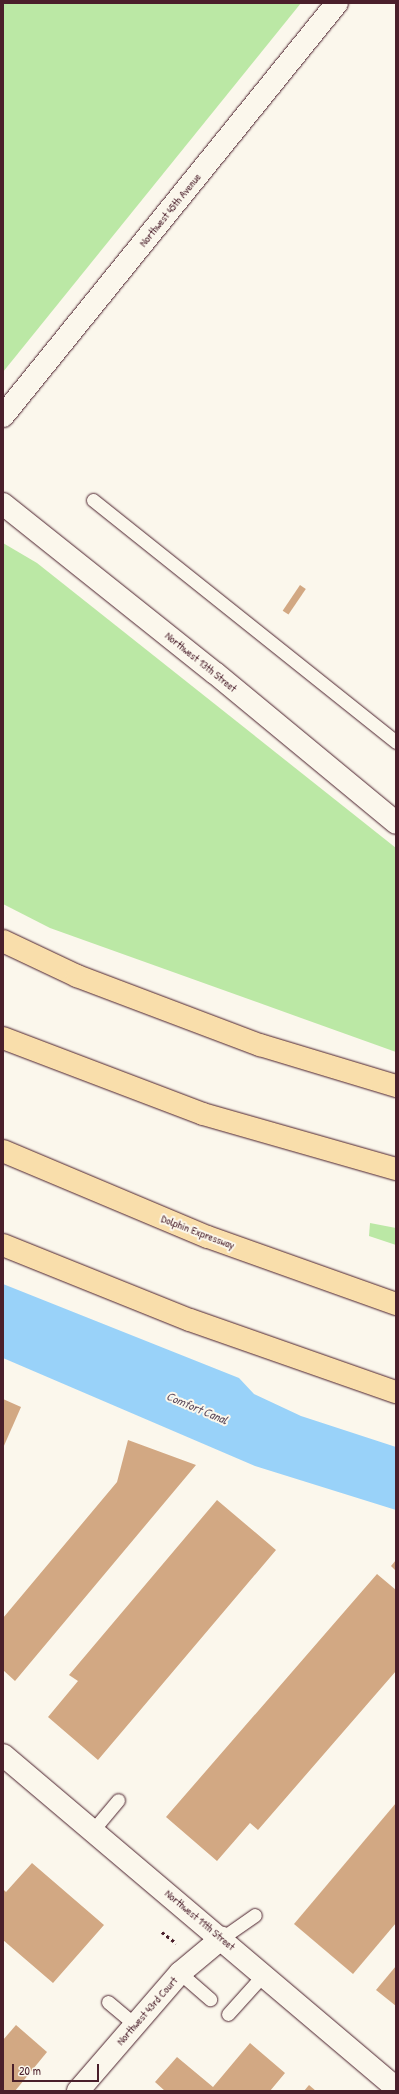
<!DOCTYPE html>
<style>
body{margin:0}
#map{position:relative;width:399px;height:2094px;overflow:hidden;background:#fbf7ec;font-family:"Patrick Hand",sans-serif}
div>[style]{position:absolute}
.green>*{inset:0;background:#bbe8a5}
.water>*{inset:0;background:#99d2f9}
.building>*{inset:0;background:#d2a883;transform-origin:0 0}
.path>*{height:2.5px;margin-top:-1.25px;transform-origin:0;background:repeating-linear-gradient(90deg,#4a1f2b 0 3px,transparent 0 6px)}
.roads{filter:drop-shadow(0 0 1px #4a1f2b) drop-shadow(0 0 1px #4a1f2b)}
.lane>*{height:13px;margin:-6.5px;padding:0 6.5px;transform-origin:6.5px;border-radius:6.5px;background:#fbf7ec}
.street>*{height:22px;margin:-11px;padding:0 11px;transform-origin:11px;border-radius:11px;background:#fbf7ec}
.secondary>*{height:22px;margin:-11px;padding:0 11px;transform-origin:11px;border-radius:11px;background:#fbf7ec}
.highway>*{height:22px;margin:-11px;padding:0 11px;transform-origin:11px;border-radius:11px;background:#f9deab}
span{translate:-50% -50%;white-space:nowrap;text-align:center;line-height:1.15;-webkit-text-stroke:4px #fbf7ec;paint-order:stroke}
.street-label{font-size:11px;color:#4a1f2b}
.water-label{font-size:12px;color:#5e4c5e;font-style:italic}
.frame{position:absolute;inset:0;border:4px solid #4a1f2b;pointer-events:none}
.scale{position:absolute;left:12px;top:2064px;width:87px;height:18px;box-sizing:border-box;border:2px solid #4a1f2b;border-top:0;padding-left:5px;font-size:12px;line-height:14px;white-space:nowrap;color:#4a1f2b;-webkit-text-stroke:3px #fbf7ec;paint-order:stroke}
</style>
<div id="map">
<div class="green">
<i style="clip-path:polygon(3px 3px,301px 3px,3px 372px)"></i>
<i style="clip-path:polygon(3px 543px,37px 563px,396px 848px,396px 1052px,50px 928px,3px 904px)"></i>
<i style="clip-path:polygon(370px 1223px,396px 1228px,396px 1245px,369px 1236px)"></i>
</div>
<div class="water">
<i style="clip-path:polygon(3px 1284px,239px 1378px,254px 1394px,301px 1416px,396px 1447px,396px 1510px,255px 1466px,3px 1358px)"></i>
</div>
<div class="building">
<i style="left:300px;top:585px;width:7px;height:31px;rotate:34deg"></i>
<i style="clip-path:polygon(3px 1399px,21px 1407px,3px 1448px)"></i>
<i style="clip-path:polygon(128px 1440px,196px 1465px,15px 1681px,3px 1670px,3px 1618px,117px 1482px)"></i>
<i style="clip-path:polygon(217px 1500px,276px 1550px,98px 1760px,48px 1717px,78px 1681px,69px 1675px)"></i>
<i style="clip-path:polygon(396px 1560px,396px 1571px,391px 1566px)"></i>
<i style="clip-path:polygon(377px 1574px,396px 1590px,396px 1671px,258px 1830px,250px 1823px,217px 1861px,166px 1817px)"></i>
<i style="clip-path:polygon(396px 1803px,396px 1923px,353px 1974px,294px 1924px)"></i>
<i style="clip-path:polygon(32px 1863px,104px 1925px,53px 1983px,3px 1940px,3px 1889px,6px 1892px)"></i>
<i style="clip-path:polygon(396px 1966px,396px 2006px,376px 1990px)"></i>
<i style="clip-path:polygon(16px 2025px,47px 2052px,15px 2091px,3px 2091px,3px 2040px)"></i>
<i style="clip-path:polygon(250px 2043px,285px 2073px,270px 2091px,165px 2091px,155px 2082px,177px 2057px,213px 2087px)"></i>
<i style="clip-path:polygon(309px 2085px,316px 2091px,304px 2091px)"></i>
</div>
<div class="path">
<i style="left:162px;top:1932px;width:18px;rotate:38deg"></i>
</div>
<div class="roads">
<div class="lane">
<i style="left:93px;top:500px;width:388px;rotate:38.6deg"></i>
<i style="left:93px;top:1830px;width:39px;rotate:-50deg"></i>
<i style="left:222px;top:1938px;width:40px;rotate:-34.9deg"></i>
<i style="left:180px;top:1973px;width:40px;rotate:41deg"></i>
<i style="left:108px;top:2002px;width:35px;rotate:40deg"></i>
<i style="left:228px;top:2014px;width:54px;rotate:-48deg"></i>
</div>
<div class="street">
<i style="left:78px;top:2091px;width:156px;rotate:-49.2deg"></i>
<i style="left:180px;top:1973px;width:55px;rotate:-39.8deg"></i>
</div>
<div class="secondary">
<i style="left:3px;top:416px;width:531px;rotate:-51.04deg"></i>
<i style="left:3px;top:504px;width:271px;rotate:38.6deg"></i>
<i style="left:215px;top:673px;width:235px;rotate:39.6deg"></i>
<i style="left:3px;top:1755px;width:515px;rotate:40.28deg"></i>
</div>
<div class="highway">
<i style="left:3px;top:941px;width:82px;rotate:25.3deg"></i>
<i style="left:77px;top:976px;width:196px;rotate:20.7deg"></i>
<i style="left:260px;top:1045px;width:142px;rotate:16.8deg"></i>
<i style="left:3px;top:1038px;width:214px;rotate:20.8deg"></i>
<i style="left:203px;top:1114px;width:201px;rotate:15.9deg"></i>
<i style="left:3px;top:1151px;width:222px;rotate:22.8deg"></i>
<i style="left:208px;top:1237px;width:200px;rotate:19.6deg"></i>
<i style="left:3px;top:1245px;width:201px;rotate:21.9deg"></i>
<i style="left:190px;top:1320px;width:218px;rotate:19.3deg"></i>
</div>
</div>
<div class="street-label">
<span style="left:170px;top:210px;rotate:-51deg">Northwest 45th Avenue</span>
<span style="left:201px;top:662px;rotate:39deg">Northwest 13th Street</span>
<span style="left:198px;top:1232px;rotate:21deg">Dolphin Expressway</span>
<span style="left:200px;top:1920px;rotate:40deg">Northwest 11th Street</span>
<span style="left:147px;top:2011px;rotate:-49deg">Northwest 43rd Court</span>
</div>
<div class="water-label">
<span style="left:197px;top:1408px;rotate:23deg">Comfort Canal</span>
</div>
<div class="frame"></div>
<div class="scale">20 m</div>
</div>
